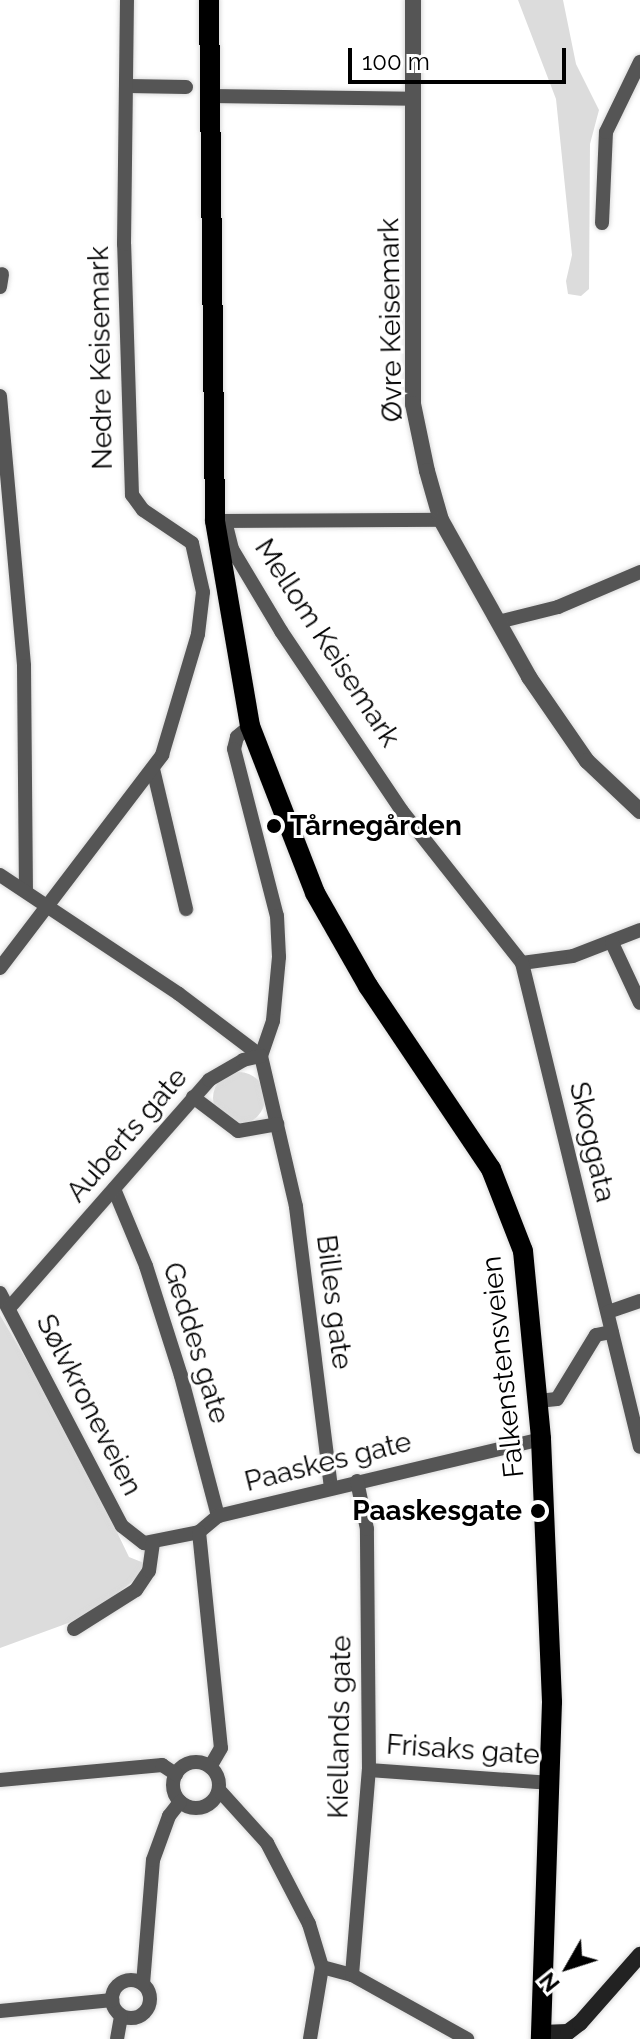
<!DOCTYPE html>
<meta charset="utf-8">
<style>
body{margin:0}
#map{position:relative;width:640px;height:2039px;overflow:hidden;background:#fff;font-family:Raleway,sans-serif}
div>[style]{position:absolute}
.green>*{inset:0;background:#dcdcdc}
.round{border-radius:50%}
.roads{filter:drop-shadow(0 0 2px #dbdbdb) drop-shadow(0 0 2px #dbdbdb)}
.minor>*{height:14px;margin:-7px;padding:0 7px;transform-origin:7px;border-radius:7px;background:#555}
.minor>.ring{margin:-7px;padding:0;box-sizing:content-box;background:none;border:14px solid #555;border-radius:50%}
.tertiary>*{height:16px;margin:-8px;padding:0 8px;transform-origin:8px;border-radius:8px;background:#555}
.secondary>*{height:16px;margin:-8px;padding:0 8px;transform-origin:8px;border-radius:8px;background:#222}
.primary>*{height:20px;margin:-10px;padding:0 10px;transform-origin:10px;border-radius:10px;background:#000}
.dots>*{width:22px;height:22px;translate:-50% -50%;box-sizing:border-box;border:4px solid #fff;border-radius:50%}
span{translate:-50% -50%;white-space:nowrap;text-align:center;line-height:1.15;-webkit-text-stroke:6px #fff;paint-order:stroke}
.street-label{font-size:28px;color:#000}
.poi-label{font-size:28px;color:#000;font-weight:700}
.left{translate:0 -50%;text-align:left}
.right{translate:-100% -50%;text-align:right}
.north{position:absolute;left:528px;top:1927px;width:80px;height:80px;-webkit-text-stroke:6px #fff;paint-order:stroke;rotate:231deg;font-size:22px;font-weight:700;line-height:32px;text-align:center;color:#000}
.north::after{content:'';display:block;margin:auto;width:28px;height:36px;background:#000;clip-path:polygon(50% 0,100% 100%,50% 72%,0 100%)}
.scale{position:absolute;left:348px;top:48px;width:218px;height:36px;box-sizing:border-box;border:4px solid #000;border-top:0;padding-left:10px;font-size:24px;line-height:28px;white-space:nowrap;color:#000;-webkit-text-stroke:6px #fff;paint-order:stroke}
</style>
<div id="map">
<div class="green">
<i style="clip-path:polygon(518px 0,563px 0,576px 64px,599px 110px,590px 144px,589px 289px,581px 296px,568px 294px,566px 281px,572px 255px,556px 99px)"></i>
<i class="round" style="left:213px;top:1072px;width:52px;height:52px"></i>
<i style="clip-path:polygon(0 1315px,68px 1431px,129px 1557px,144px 1563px,139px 1576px,113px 1597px,71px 1622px,0 1648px)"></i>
</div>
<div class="roads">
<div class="minor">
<i style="left:128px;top:86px;width:58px;rotate:1deg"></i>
<i style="left:210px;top:96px;width:203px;rotate:0.8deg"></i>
<i style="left:602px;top:223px;width:91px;rotate:-87.5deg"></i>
<i style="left:606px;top:132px;width:78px;rotate:-64.1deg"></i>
<i style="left:0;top:287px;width:13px;rotate:-81deg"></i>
<i style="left:0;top:396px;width:271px;rotate:84.9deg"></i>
<i style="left:24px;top:666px;width:223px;rotate:89.5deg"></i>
<i style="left:215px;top:521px;width:10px"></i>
<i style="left:225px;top:521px;width:29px;rotate:76deg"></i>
<i style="left:232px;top:549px;width:96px;rotate:59.1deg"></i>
<i style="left:281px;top:631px;width:217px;rotate:56.1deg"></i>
<i style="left:402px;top:811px;width:194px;rotate:51.7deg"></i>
<i style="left:522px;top:963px;width:51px;rotate:-7.8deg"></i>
<i style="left:573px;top:956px;width:72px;rotate:-21.2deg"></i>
<i style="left:225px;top:521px;width:216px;rotate:-0.3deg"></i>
<i style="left:498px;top:622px;width:62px;rotate:-14deg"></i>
<i style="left:558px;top:607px;width:89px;rotate:-23.1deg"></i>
<i style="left:250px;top:726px;width:17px;rotate:140deg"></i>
<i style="left:237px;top:737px;width:12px;rotate:104deg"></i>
<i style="left:234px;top:749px;width:172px;rotate:75.6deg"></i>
<i style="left:277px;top:916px;width:41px;rotate:87.2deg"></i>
<i style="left:279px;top:957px;width:64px;rotate:95.4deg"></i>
<i style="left:273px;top:1021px;width:37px;rotate:109deg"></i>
<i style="left:261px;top:1056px;width:155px;rotate:76.9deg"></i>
<i style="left:296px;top:1207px;width:283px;rotate:82.9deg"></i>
<i style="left:153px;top:769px;width:144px;rotate:76.7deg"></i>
<i style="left:0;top:875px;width:215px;rotate:33.6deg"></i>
<i style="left:179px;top:994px;width:103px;rotate:37.1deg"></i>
<i style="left:612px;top:943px;width:66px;rotate:65deg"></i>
<i style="left:522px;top:963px;width:498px;rotate:76.3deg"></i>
<i style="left:0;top:968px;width:268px;rotate:-52.7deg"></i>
<i style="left:162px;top:755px;width:126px;rotate:-73.4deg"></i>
<i style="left:198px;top:634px;width:42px;rotate:-83.2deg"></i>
<i style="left:203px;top:592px;width:50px;rotate:-102.7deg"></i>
<i style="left:192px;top:543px;width:59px;rotate:-146deg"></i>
<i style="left:143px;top:510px;width:19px;rotate:-126deg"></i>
<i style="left:132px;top:495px;width:251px;rotate:-91.8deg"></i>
<i style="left:124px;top:244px;width:244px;rotate:-89.3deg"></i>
<i style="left:193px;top:1097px;width:56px;rotate:37.1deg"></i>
<i style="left:238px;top:1131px;width:40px;rotate:-10deg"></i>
<i style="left:114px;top:1189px;width:83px;rotate:67.4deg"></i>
<i style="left:146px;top:1266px;width:115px;rotate:72.3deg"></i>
<i style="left:181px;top:1376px;width:145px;rotate:75.2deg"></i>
<i style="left:0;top:1293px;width:263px;rotate:62.4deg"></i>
<i style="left:122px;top:1526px;width:28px;rotate:38deg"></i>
<i style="left:144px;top:1543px;width:56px;rotate:-11.3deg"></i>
<i style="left:199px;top:1532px;width:25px;rotate:-40deg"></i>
<i style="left:218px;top:1516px;width:332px;rotate:-13.4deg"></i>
<i style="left:9px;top:1308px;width:303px;rotate:-48.7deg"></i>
<i style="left:209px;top:1080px;width:39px;rotate:-30deg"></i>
<i style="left:243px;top:1060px;width:18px;rotate:-13deg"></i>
<i style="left:608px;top:1312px;width:34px;rotate:-19deg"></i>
<i style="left:538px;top:1401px;width:19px;rotate:-6deg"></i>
<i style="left:557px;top:1399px;width:75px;rotate:-58.6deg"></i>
<i style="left:596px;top:1335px;width:16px;rotate:-11deg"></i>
<i style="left:199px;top:1532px;width:217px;rotate:84.2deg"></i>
<i style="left:221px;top:1748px;width:22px;rotate:120deg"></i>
<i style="left:74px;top:1629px;width:73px;rotate:-32.2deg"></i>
<i style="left:136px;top:1590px;width:23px;rotate:-56deg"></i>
<i style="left:149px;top:1571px;width:28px;rotate:-82deg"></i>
<i class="ring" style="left:173px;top:1762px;width:32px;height:32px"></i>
<i style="left:369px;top:1770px;width:183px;rotate:4.1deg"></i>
<i style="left:0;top:1780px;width:163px;rotate:-5.3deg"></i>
<i style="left:162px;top:1765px;width:17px;rotate:33deg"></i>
<i style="left:219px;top:1790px;width:72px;rotate:47.8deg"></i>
<i style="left:267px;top:1843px;width:91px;rotate:62.6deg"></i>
<i style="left:309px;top:1924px;width:45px;rotate:73.2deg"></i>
<i style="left:322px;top:1967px;width:73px;rotate:99.5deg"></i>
<i style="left:322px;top:1967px;width:31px;rotate:15deg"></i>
<i style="left:352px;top:1975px;width:132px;rotate:29.1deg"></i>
<i style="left:352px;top:1975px;width:206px;rotate:-85.3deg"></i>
<i style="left:369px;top:1770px;width:241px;rotate:-90.5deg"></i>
<i style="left:367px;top:1529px;width:49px;rotate:-101.8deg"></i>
<i class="ring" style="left:112px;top:1980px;width:24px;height:24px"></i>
<i style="left:143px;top:1984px;width:124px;rotate:-85.4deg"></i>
<i style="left:153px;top:1860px;width:47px;rotate:-70deg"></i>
<i style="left:169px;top:1816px;width:18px;rotate:-52deg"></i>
<i style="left:0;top:2011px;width:113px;rotate:-5.6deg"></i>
<i style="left:117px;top:2039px;width:23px;rotate:-80deg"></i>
</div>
<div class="tertiary">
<i style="left:413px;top:0;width:404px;rotate:90deg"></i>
<i style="left:413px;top:404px;width:68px;rotate:78.2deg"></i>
<i style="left:427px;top:471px;width:51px;rotate:74.1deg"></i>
<i style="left:441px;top:520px;width:180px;rotate:60.7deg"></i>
<i style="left:529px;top:677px;width:102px;rotate:55.4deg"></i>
<i style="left:587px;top:761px;width:73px;rotate:43.3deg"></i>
</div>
<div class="secondary">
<i style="left:541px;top:2033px;width:27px;rotate:-2deg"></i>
<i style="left:568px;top:2032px;width:15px;rotate:-37deg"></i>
<i style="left:580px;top:2023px;width:91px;rotate:-48.6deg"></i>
</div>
<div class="primary">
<i style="left:209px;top:0;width:521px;rotate:89.34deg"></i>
<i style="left:215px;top:521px;width:208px;rotate:80.3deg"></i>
<i style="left:250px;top:726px;width:179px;rotate:68.7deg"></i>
<i style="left:315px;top:893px;width:107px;rotate:60.3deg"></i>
<i style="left:368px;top:986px;width:220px;rotate:56.1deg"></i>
<i style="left:491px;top:1169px;width:88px;rotate:68.7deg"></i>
<i style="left:523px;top:1251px;width:189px;rotate:84.5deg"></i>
<i style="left:541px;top:1439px;width:263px;rotate:87.6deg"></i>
<i style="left:552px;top:1702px;width:337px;rotate:91.9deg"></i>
</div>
</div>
<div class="dots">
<i style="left:274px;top:826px;background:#000"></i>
<i style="left:538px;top:1511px;background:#000"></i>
</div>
<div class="street-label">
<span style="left:391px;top:320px;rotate:-91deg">Øvre Keisemark</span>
<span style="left:101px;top:358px;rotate:-91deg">Nedre Keisemark</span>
<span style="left:327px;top:643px;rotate:57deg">Mellom Keisemark</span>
<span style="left:127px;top:1135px;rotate:-49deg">Auberts gate</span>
<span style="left:592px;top:1142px;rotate:77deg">Skoggata</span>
<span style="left:334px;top:1302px;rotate:83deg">Billes gate</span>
<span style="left:196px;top:1343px;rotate:73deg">Geddes gate</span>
<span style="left:503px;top:1367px;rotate:-96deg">Falkenstensveien</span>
<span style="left:89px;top:1405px;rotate:63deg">Sølvkroneveien</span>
<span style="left:328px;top:1462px;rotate:-14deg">Paaskes gate</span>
<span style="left:340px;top:1727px;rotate:-89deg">Kiellands gate</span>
<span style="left:463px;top:1750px;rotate:4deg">Frisaks gate</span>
</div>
<div class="poi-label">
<span class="left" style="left:290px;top:826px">Tårnegården</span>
<span class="right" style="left:522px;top:1511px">Paaskesgate</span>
</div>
<div class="north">N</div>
<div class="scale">100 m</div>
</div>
